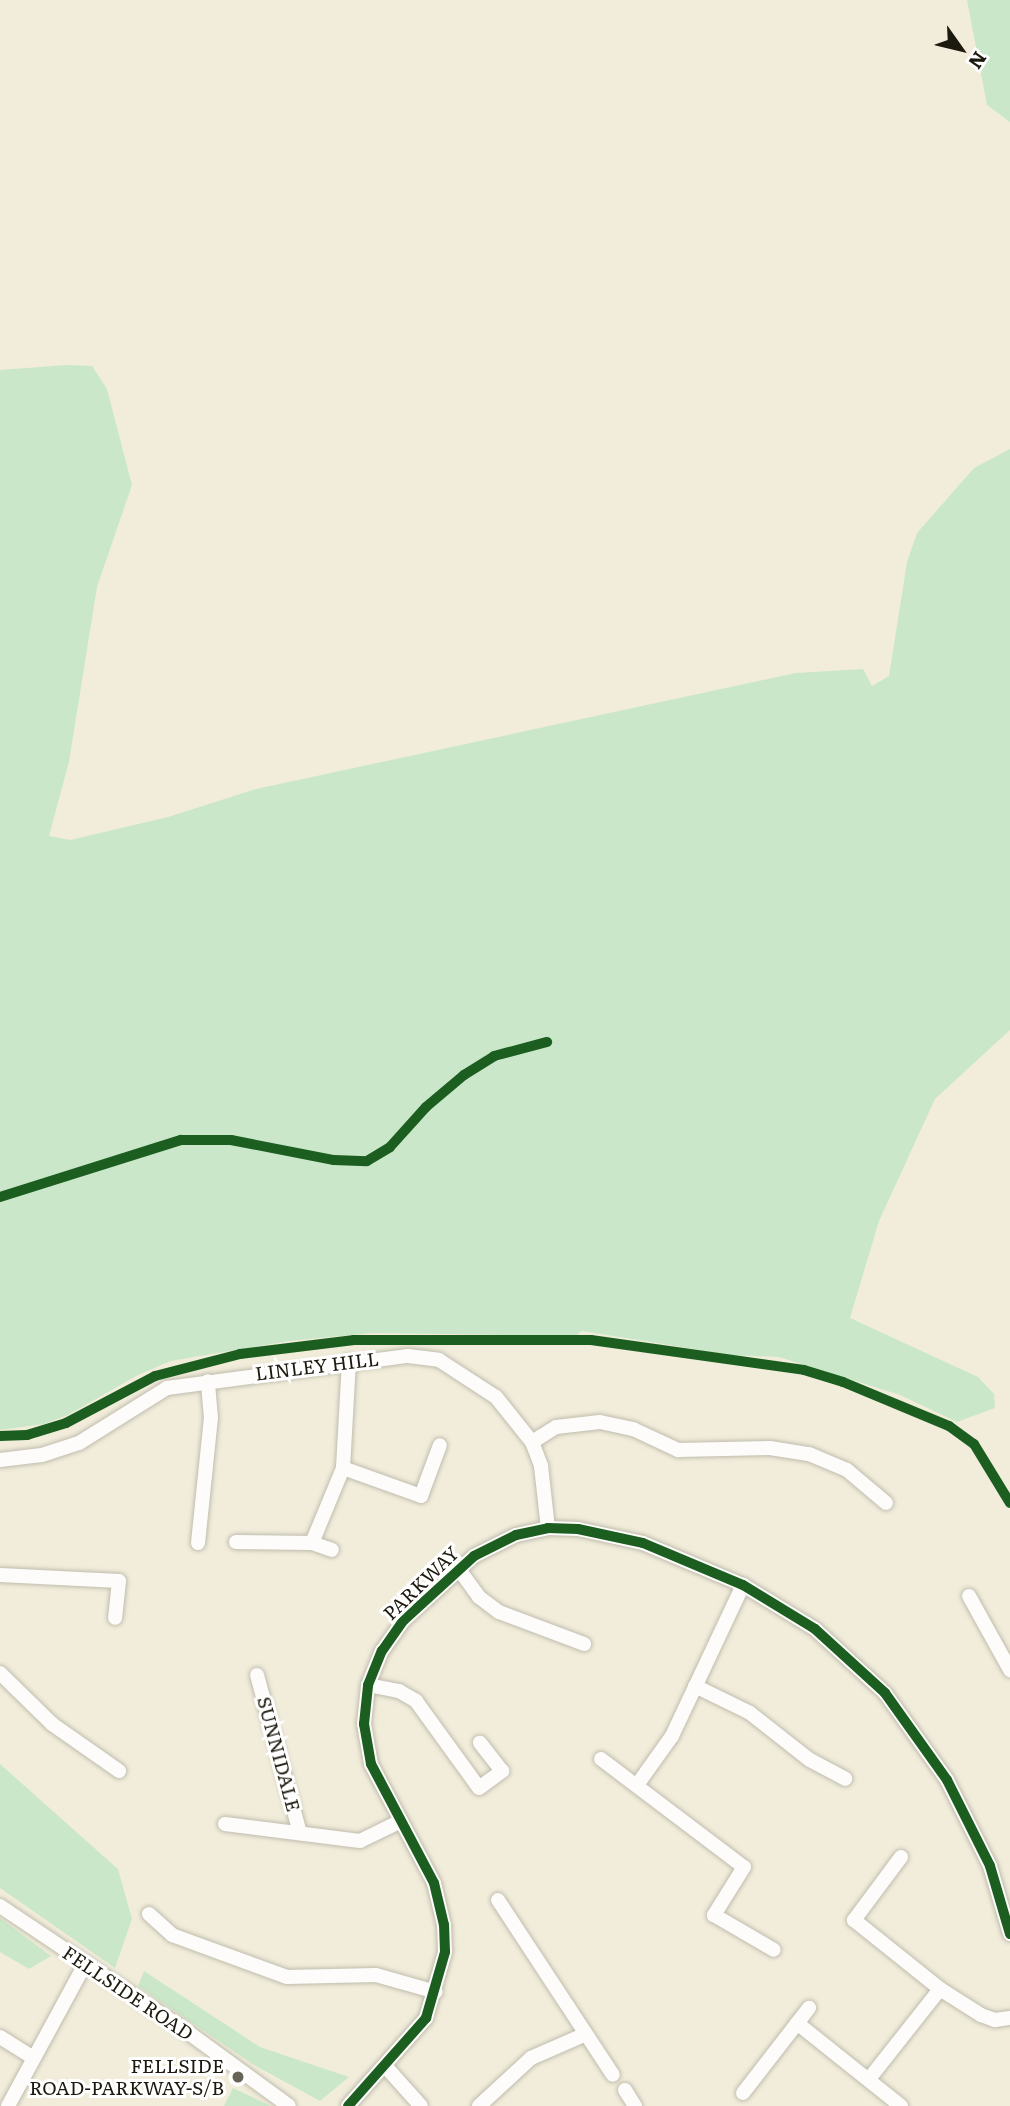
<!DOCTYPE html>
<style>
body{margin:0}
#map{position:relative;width:1010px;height:2106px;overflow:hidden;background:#f2eddb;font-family:Literata,serif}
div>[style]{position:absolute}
.green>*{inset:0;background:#cae8c9}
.roads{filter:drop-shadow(0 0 2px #c0bdae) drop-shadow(0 0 2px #c0bdae)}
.minor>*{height:14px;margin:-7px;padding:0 7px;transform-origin:7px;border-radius:7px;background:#fdfcfa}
.cycleway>*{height:10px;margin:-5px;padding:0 5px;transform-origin:5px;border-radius:5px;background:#1b5e20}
.dots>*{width:19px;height:19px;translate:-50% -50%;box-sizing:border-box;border:4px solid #fff;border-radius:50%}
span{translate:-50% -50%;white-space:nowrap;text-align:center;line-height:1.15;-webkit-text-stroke:6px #fff;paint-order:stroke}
.street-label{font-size:19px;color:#1c190e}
.poi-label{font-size:19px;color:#1c190e}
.right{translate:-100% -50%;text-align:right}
.north{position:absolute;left:926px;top:14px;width:70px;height:70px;-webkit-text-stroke:5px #fff;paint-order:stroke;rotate:124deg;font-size:19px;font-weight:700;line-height:28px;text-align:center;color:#1c190e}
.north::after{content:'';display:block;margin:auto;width:24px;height:32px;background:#1c190e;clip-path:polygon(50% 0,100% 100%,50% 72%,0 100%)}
</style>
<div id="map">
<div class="green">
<i style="clip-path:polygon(967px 0,1010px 0,1010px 122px,987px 105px)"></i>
<i style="clip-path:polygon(66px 365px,92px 366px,107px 389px,132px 485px,97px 587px,69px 762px,49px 836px,70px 840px,168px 817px,256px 789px,796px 673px,863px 669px,872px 686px,889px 676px,907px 562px,917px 533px,974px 468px,1010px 449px,1010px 1030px,935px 1099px,879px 1221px,850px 1318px,978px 1377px,994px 1394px,995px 1408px,957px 1422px,900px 1395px,779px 1357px,731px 1355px,582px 1331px,575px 1336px,373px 1333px,289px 1341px,171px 1361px,138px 1375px,68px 1415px,44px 1424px,0 1430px,0 370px)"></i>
<i style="clip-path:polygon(0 1764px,118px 1869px,132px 1919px,115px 1968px,0 1888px)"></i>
<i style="clip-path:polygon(0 1918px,51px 1956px,29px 1969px,0 1952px)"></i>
<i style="clip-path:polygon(144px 1971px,260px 2047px,349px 2077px,320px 2101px,254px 2065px,138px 1986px)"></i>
<i style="clip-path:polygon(233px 2088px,269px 2105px,270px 2106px,224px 2106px)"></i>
</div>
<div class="roads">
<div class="minor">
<i style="left:532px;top:1442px;width:28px;rotate:-32deg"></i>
<i style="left:556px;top:1427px;width:44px;rotate:-6.5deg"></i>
<i style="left:600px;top:1422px;width:34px;rotate:12deg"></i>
<i style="left:633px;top:1429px;width:50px;rotate:25deg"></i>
<i style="left:678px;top:1450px;width:92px;rotate:-1.2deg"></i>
<i style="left:770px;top:1448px;width:39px;rotate:9deg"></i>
<i style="left:809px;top:1454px;width:41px;rotate:22.8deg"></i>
<i style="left:847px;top:1470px;width:51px;rotate:40.2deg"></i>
<i style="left:0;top:1460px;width:42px;rotate:-6.8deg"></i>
<i style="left:42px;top:1455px;width:39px;rotate:-18deg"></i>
<i style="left:79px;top:1443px;width:104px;rotate:-32deg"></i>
<i style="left:167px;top:1388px;width:243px;rotate:-7.6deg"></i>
<i style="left:408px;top:1356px;width:31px;rotate:7deg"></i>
<i style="left:439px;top:1360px;width:68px;rotate:33deg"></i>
<i style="left:496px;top:1397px;width:58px;rotate:51.3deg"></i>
<i style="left:532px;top:1442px;width:26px;rotate:69deg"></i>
<i style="left:541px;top:1466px;width:62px;rotate:83.6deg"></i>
<i style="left:343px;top:1468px;width:83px;rotate:19.7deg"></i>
<i style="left:421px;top:1496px;width:54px;rotate:-69.6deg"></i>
<i style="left:236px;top:1542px;width:76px;rotate:0.8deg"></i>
<i style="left:312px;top:1543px;width:21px;rotate:19deg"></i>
<i style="left:198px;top:1543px;width:126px;rotate:-84.1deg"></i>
<i style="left:211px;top:1418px;width:37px;rotate:-95deg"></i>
<i style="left:312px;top:1543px;width:81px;rotate:-67.5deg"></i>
<i style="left:343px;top:1468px;width:107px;rotate:-86.8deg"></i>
<i style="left:458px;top:1568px;width:36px;rotate:54deg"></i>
<i style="left:479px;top:1597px;width:25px;rotate:37deg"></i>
<i style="left:499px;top:1612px;width:91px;rotate:20.6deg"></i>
<i style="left:0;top:1575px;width:119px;rotate:2.9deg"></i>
<i style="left:119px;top:1581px;width:37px;rotate:96deg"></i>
<i style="left:969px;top:1596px;width:85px;rotate:61deg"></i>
<i style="left:0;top:1673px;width:73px;rotate:44.4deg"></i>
<i style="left:52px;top:1724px;width:82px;rotate:35deg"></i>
<i style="left:257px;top:1675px;width:164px;rotate:74.8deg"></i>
<i style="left:368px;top:1685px;width:32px;rotate:11deg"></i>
<i style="left:399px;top:1691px;width:20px;rotate:30deg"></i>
<i style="left:416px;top:1701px;width:107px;rotate:54.1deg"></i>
<i style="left:479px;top:1788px;width:29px;rotate:-36deg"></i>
<i style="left:502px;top:1771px;width:36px;rotate:-128deg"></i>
<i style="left:695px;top:1686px;width:61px;rotate:26.1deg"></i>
<i style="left:750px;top:1713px;width:76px;rotate:38.1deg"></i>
<i style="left:810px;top:1760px;width:40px;rotate:28deg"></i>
<i style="left:601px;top:1759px;width:179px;rotate:37.1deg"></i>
<i style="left:744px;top:1867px;width:57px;rotate:122deg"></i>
<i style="left:714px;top:1915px;width:69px;rotate:30.3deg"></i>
<i style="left:637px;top:1785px;width:60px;rotate:-54.5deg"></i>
<i style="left:672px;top:1736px;width:167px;rotate:-64.8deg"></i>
<i style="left:225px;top:1824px;width:136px;rotate:7.2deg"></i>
<i style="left:360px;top:1841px;width:43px;rotate:-26deg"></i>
<i style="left:901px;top:1857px;width:79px;rotate:126.7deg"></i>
<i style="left:854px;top:1920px;width:110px;rotate:38.7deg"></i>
<i style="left:940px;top:1989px;width:49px;rotate:32.4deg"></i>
<i style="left:981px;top:2015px;width:15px;rotate:20deg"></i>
<i style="left:995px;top:2020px;width:15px;rotate:-8deg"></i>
<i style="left:498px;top:1900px;width:209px;rotate:56.7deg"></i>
<i style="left:0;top:1906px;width:214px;rotate:33.8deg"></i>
<i style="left:178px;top:2025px;width:137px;rotate:36.1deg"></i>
<i style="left:149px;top:1914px;width:31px;rotate:42deg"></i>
<i style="left:172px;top:1935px;width:122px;rotate:20.1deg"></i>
<i style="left:287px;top:1977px;width:89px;rotate:-1.3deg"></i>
<i style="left:376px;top:1975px;width:62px;rotate:15.8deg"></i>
<i style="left:797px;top:2023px;width:133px;rotate:38.6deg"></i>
<i style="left:0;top:2037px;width:38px;rotate:32deg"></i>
<i style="left:386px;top:2067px;width:52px;rotate:48.1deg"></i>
<i style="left:869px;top:2079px;width:115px;rotate:-51.7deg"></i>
<i style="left:625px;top:2090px;width:19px;rotate:58deg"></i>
<i style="left:743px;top:2093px;width:108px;rotate:-52.2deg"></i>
<i style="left:8px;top:2106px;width:162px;rotate:-61.5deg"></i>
<i style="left:348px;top:2106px;width:118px;rotate:-48.4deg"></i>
<i style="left:426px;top:2018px;width:69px;rotate:-73.9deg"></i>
<i style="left:445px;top:1952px;width:27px;rotate:-92deg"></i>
<i style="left:444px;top:1925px;width:43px;rotate:-103.4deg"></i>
<i style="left:434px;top:1883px;width:135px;rotate:-117.9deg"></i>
<i style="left:371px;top:1764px;width:41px;rotate:-99.9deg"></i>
<i style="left:364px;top:1724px;width:39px;rotate:-84deg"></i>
<i style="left:368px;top:1685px;width:37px;rotate:-68deg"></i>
<i style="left:382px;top:1651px;width:38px;rotate:-55deg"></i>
<i style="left:404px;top:1620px;width:95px;rotate:-42.4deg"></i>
<i style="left:474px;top:1556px;width:47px;rotate:-26.6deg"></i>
<i style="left:516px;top:1535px;width:33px;rotate:-12deg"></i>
<i style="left:548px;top:1528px;width:30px;rotate:2deg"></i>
<i style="left:578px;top:1529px;width:66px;rotate:12.2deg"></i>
<i style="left:643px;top:1543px;width:108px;rotate:22.8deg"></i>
<i style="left:743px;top:1585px;width:84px;rotate:31.4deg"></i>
<i style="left:815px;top:1629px;width:95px;rotate:42.4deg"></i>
<i style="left:885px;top:1693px;width:107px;rotate:54.5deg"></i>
<i style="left:947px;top:1780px;width:96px;rotate:63.4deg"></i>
<i style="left:990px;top:1866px;width:71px;rotate:73.6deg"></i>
<i style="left:479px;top:2106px;width:71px;rotate:-42.7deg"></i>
<i style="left:531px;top:2058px;width:60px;rotate:-23.6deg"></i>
</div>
</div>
<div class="cycleway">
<i style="left:0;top:1197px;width:190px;rotate:-17.5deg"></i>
<i style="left:181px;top:1140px;width:50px"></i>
<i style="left:231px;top:1140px;width:105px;rotate:11deg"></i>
<i style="left:334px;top:1160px;width:33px;rotate:2deg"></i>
<i style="left:367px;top:1161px;width:27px;rotate:-31deg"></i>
<i style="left:390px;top:1147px;width:54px;rotate:-48deg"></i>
<i style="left:426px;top:1107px;width:50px;rotate:-40.1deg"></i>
<i style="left:464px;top:1075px;width:36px;rotate:-32deg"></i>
<i style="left:494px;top:1056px;width:55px;rotate:-14.8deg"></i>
<i style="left:0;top:1436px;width:27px;rotate:-2deg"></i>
<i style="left:27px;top:1435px;width:41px;rotate:-17.1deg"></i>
<i style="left:66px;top:1423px;width:101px;rotate:-27.8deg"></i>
<i style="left:155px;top:1376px;width:88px;rotate:-14.5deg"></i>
<i style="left:240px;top:1354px;width:115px;rotate:-7deg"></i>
<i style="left:354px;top:1340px;width:237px"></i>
<i style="left:591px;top:1340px;width:215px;rotate:8deg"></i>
<i style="left:804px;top:1370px;width:41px;rotate:17.1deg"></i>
<i style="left:843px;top:1382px;width:115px;rotate:22.5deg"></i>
<i style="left:949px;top:1426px;width:31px;rotate:36deg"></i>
<i style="left:974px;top:1444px;width:69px;rotate:58.6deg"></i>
<i style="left:348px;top:2106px;width:118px;rotate:-48.4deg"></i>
<i style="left:426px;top:2018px;width:69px;rotate:-73.9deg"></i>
<i style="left:445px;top:1952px;width:27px;rotate:-92deg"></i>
<i style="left:444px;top:1925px;width:43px;rotate:-103.4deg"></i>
<i style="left:434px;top:1883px;width:135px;rotate:-117.9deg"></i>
<i style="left:371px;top:1764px;width:41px;rotate:-99.9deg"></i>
<i style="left:364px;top:1724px;width:39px;rotate:-84deg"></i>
<i style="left:368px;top:1685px;width:37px;rotate:-68deg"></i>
<i style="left:382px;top:1651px;width:38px;rotate:-55deg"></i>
<i style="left:404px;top:1620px;width:95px;rotate:-42.4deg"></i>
<i style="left:474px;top:1556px;width:47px;rotate:-26.6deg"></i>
<i style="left:516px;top:1535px;width:33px;rotate:-12deg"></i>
<i style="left:548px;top:1528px;width:30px;rotate:2deg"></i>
<i style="left:578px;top:1529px;width:66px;rotate:12.2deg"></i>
<i style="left:643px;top:1543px;width:108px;rotate:22.8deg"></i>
<i style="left:743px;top:1585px;width:84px;rotate:31.4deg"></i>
<i style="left:815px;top:1629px;width:95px;rotate:42.4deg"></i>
<i style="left:885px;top:1693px;width:107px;rotate:54.5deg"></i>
<i style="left:947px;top:1780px;width:96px;rotate:63.4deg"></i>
<i style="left:990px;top:1866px;width:71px;rotate:73.6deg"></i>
</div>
<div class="dots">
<i style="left:238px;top:2077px;background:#676356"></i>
</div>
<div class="street-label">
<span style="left:317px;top:1366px;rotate:-7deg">LINLEY HILL</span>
<span style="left:421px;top:1583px;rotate:-44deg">PARKWAY</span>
<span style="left:279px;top:1754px;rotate:75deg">SUNNIDALE</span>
<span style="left:128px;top:1993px;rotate:34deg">FELLSIDE ROAD</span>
</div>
<div class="poi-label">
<span class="right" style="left:224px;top:2077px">FELLSIDE<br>ROAD-PARKWAY-S/B</span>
</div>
<div class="north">N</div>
</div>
